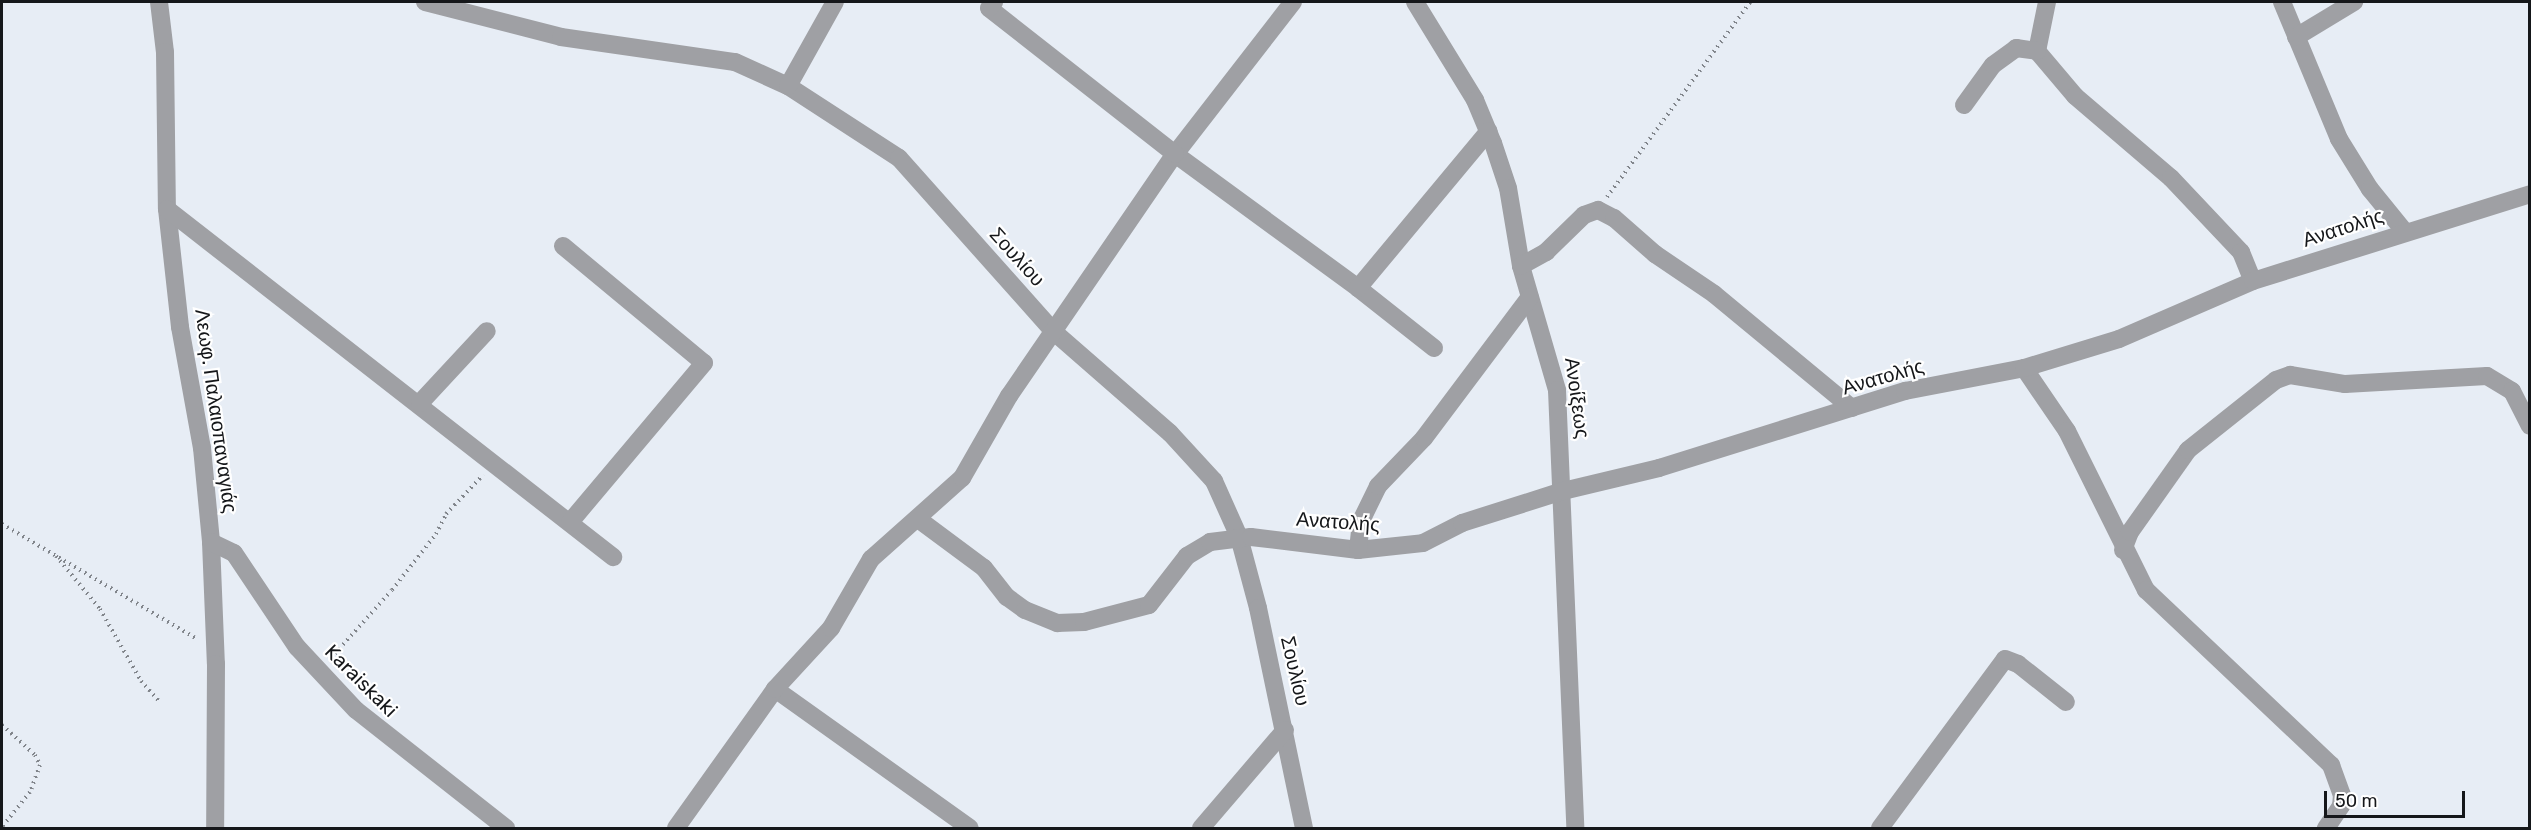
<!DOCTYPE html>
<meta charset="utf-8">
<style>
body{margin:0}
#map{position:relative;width:2531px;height:830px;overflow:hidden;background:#e7edf5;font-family:Rubik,sans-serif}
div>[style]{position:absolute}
.path>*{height:4px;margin-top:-2px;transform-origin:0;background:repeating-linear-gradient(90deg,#81858b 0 1.5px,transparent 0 6px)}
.minor>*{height:18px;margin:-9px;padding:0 9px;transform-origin:9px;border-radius:9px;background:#9fa0a4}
span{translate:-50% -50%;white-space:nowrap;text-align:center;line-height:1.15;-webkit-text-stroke:4.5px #fff;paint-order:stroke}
.street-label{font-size:20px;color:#15171a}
.frame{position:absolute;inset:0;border:3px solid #15171a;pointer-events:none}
.scale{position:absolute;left:2324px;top:791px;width:141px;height:27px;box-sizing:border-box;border:3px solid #15171a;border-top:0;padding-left:8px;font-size:18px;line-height:21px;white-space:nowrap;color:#15171a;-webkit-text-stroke:4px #fff;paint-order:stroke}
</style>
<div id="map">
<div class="path">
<i style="left:1607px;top:197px;width:242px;rotate:-53.7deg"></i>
<i style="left:2px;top:524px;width:226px;rotate:30.5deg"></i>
<i style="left:56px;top:556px;width:69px;rotate:50.3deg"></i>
<i style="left:100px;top:609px;width:83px;rotate:60.3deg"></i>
<i style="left:141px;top:681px;width:27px;rotate:48deg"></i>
<i style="left:331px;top:658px;width:91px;rotate:-48.1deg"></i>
<i style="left:392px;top:590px;width:71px;rotate:-51.8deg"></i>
<i style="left:436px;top:534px;width:22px;rotate:-63deg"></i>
<i style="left:446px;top:514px;width:54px;rotate:-46.5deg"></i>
<i style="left:2px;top:725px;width:45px;rotate:42.3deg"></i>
<i style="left:35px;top:755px;width:11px;rotate:63deg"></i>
<i style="left:40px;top:765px;width:29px;rotate:110deg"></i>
<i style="left:30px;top:792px;width:45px;rotate:128.7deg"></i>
</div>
<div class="minor">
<i style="left:159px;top:2px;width:50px;rotate:83.2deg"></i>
<i style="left:165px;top:52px;width:157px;rotate:89.3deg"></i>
<i style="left:167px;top:209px;width:119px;rotate:83.7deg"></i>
<i style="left:180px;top:327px;width:123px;rotate:79.7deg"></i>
<i style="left:202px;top:448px;width:94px;rotate:84.5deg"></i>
<i style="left:211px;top:542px;width:122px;rotate:87.7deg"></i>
<i style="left:216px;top:664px;width:164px;rotate:90.3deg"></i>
<i style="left:425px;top:2px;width:140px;rotate:14.4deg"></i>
<i style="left:561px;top:37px;width:176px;rotate:8.2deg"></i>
<i style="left:735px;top:62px;width:58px;rotate:24.4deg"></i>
<i style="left:788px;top:86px;width:132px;rotate:33deg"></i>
<i style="left:899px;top:158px;width:232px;rotate:48.3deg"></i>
<i style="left:1053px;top:331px;width:155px;rotate:41.1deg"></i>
<i style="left:1170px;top:433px;width:65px;rotate:47.5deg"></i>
<i style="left:1214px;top:481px;width:61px;rotate:65.9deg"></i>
<i style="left:1239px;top:537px;width:73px;rotate:75deg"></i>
<i style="left:1258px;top:608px;width:225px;rotate:78.2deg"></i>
<i style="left:1293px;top:2px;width:192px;rotate:127.8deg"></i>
<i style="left:1175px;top:154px;width:227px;rotate:36.2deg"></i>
<i style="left:1415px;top:2px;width:115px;rotate:58.5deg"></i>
<i style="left:1475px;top:100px;width:47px;rotate:67.3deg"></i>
<i style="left:1493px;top:143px;width:47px;rotate:71.6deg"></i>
<i style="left:1508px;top:188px;width:79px;rotate:80.5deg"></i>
<i style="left:1521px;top:266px;width:129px;rotate:73.8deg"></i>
<i style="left:1557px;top:390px;width:438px;rotate:87.6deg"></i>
<i style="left:2047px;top:2px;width:50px;rotate:101.5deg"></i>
<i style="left:2037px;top:51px;width:59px;rotate:49.8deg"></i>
<i style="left:2075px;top:96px;width:126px;rotate:40.5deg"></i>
<i style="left:2171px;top:178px;width:102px;rotate:46.6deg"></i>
<i style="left:2241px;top:252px;width:31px;rotate:68deg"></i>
<i style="left:2282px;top:2px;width:148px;rotate:67.4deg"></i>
<i style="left:2339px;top:139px;width:59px;rotate:58.2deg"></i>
<i style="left:2370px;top:189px;width:55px;rotate:50.9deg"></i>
<i style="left:2296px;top:37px;width:68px;rotate:-31.1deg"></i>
<i style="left:788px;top:86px;width:96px;rotate:-60.8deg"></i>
<i style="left:1964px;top:105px;width:49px;rotate:-54.1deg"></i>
<i style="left:1993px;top:65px;width:29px;rotate:-36deg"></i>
<i style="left:2016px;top:48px;width:21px;rotate:8deg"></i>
<i style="left:167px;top:209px;width:566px;rotate:37.96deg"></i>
<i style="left:563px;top:246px;width:183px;rotate:39.7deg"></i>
<i style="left:704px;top:363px;width:208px;rotate:130.1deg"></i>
<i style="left:1521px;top:266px;width:29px;rotate:-29deg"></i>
<i style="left:1546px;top:252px;width:53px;rotate:-44.2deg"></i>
<i style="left:1584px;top:215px;width:15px;rotate:-20deg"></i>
<i style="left:1598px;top:210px;width:18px;rotate:27deg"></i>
<i style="left:1614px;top:218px;width:55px;rotate:41.3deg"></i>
<i style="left:1655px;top:254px;width:71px;rotate:34.1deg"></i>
<i style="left:1714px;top:294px;width:179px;rotate:39.6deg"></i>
<i style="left:1434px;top:348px;width:97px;rotate:-141.7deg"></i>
<i style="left:1358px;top:288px;width:204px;rotate:-50.2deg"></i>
<i style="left:2024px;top:368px;width:76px;rotate:55.7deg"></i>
<i style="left:2067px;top:431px;width:178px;rotate:63.6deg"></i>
<i style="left:2146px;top:590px;width:255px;rotate:43.4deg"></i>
<i style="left:2331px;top:765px;width:32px;rotate:70deg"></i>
<i style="left:2342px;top:795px;width:11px;rotate:95deg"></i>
<i style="left:2341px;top:806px;width:27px;rotate:124deg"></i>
<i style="left:420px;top:403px;width:98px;rotate:-47.1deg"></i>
<i style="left:918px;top:519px;width:82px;rotate:36.6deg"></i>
<i style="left:984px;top:568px;width:37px;rotate:52deg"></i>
<i style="left:1007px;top:597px;width:22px;rotate:36deg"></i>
<i style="left:1025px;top:610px;width:35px;rotate:22deg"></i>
<i style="left:1057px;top:623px;width:27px;rotate:-2deg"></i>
<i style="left:1084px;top:622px;width:67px;rotate:-14.7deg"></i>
<i style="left:1149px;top:605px;width:62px;rotate:-52.2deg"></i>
<i style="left:1187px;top:556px;width:27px;rotate:-31deg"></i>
<i style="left:1210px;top:542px;width:41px;rotate:-7deg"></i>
<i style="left:1251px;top:537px;width:108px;rotate:6.9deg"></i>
<i style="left:1358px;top:550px;width:65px;rotate:-6.1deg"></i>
<i style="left:1423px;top:543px;width:44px;rotate:-27.1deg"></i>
<i style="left:1462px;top:523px;width:106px;rotate:-17.6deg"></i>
<i style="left:1563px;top:491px;width:99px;rotate:-13.5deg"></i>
<i style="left:1659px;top:468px;width:258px;rotate:-17.4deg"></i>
<i style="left:1905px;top:391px;width:121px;rotate:-10.9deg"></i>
<i style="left:2024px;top:368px;width:99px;rotate:-17deg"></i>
<i style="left:2119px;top:339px;width:146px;rotate:-23.4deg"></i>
<i style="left:2253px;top:281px;width:290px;rotate:-17.4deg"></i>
<i style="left:211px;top:542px;width:25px;rotate:26deg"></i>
<i style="left:234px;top:553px;width:113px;rotate:56.2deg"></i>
<i style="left:297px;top:647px;width:86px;rotate:46.9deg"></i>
<i style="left:356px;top:710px;width:191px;rotate:38.2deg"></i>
<i style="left:1358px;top:550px;width:29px;rotate:-84deg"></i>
<i style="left:1361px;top:521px;width:39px;rotate:-64deg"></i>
<i style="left:1378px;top:486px;width:66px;rotate:-46.2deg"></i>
<i style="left:1424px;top:438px;width:176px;rotate:-53.1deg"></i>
<i style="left:2123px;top:550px;width:19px;rotate:-69deg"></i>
<i style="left:2130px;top:532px;width:100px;rotate:-54.7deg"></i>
<i style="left:2188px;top:450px;width:112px;rotate:-38.5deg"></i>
<i style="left:2276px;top:380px;width:15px;rotate:-20deg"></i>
<i style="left:2290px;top:375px;width:56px;rotate:9.3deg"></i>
<i style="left:2345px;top:384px;width:142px;rotate:-3.2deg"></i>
<i style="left:2487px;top:376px;width:29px;rotate:31deg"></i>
<i style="left:2512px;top:391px;width:39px;rotate:63deg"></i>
<i style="left:775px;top:689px;width:239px;rotate:35.5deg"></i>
<i style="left:676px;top:828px;width:171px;rotate:-54.5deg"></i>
<i style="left:775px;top:689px;width:83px;rotate:-47.4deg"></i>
<i style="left:831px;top:628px;width:80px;rotate:-59.9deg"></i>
<i style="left:871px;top:559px;width:122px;rotate:-41.7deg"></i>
<i style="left:962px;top:478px;width:95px;rotate:-60.2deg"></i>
<i style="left:1009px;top:396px;width:293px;rotate:-55.6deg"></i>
<i style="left:1175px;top:154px;width:236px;rotate:-141.9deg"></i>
<i style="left:989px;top:8px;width:8px;rotate:-50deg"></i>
<i style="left:1201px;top:828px;width:129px;rotate:-49.4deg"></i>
<i style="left:1880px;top:828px;width:210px;rotate:-53.5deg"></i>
<i style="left:2005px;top:659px;width:14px;rotate:21deg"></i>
<i style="left:2018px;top:664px;width:61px;rotate:38.4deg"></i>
</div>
<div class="street-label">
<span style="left:2343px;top:228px;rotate:-18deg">Ανατολής</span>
<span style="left:1017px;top:257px;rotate:48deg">Σουλίου</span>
<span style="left:1883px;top:377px;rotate:-16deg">Ανατολής</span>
<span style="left:1577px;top:398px;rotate:82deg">Ανοίξεως</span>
<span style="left:216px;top:411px;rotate:82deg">Λεωφ. Παλαιοπαναγιάς</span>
<span style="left:1338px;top:522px;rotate:4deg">Ανατολής</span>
<span style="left:1295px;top:671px;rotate:77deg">Σουλίου</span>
<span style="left:361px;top:681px;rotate:45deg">Karaiskaki</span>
</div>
<div class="frame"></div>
<div class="scale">50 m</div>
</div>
